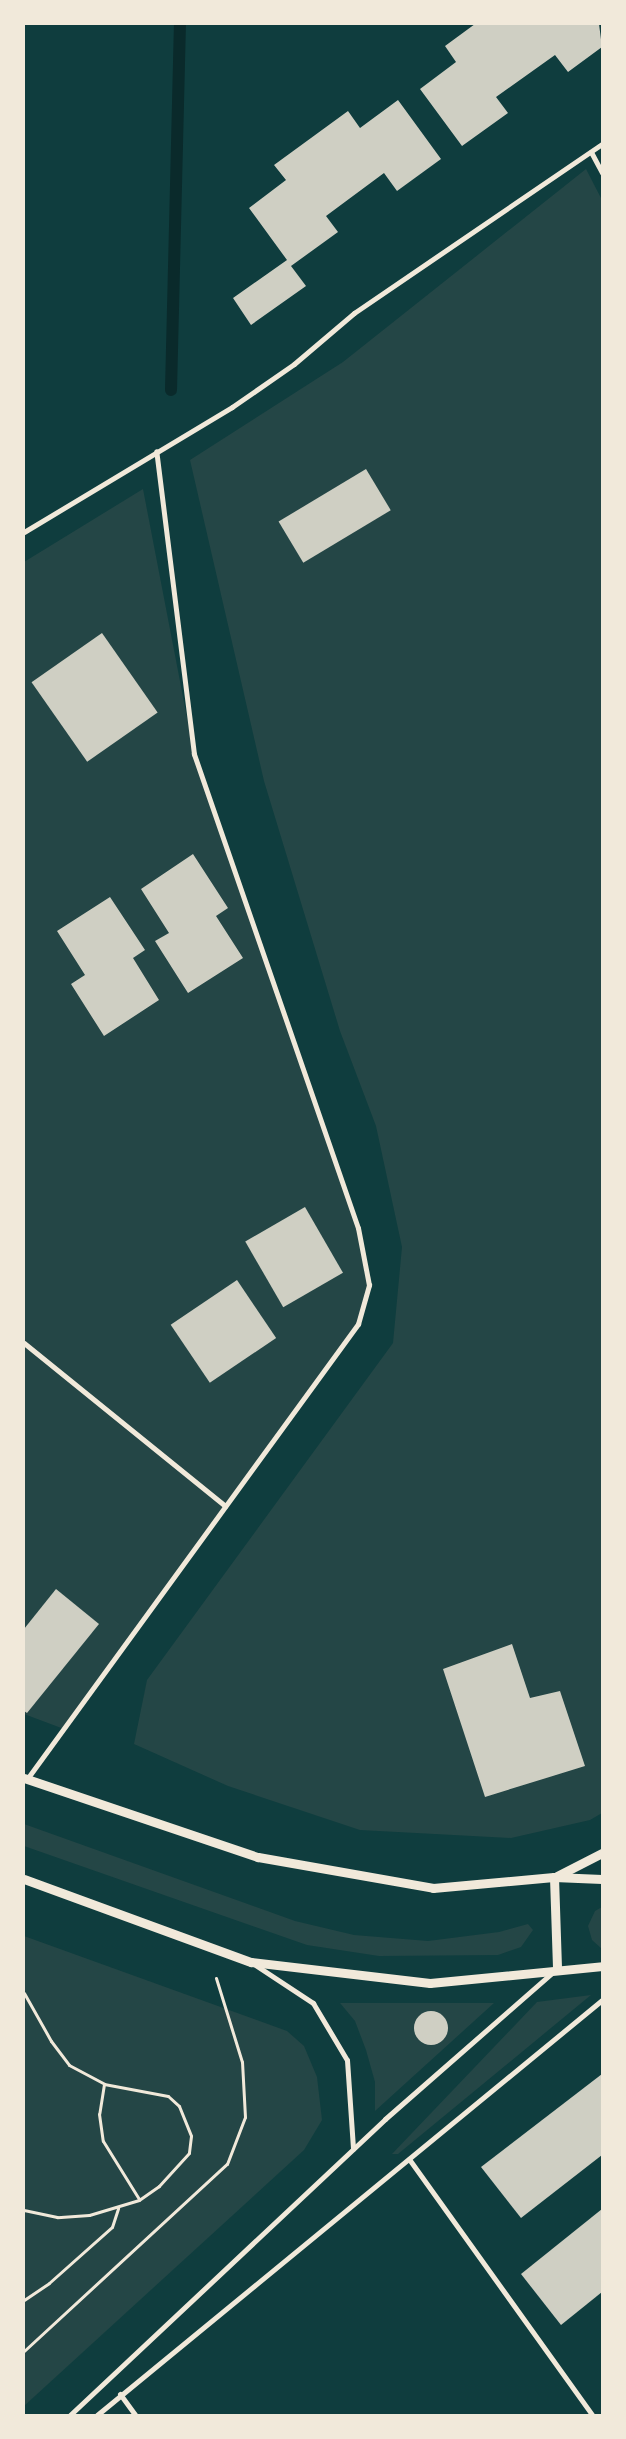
<!DOCTYPE html>
<style>
body{margin:0}
#map{position:relative;width:626px;height:2439px;overflow:hidden;background:#0f3d3e;font-family:"IBM Plex Sans",sans-serif}
div>[style]{position:absolute}
.green>*{inset:0;background:#244646}
.stream>*{height:12px;margin:-6px;padding:0 6px;transform-origin:6px;border-radius:6px;background:#0a2a2b}
.building>*{inset:0;background:#cfcfc3;transform-origin:0 0}
.round{border-radius:50%}
.path>*{height:3px;margin:-1.5px;padding:0 1.5px;transform-origin:1.5px;border-radius:1.5px;background:#f1e9da}
.minor>*{height:5px;margin:-2.5px;padding:0 2.5px;transform-origin:2.5px;border-radius:2.5px;background:#f1e9da}
.tertiary>*{height:9px;margin:-4.5px;padding:0 4.5px;transform-origin:4.5px;border-radius:4.5px;background:#f1e9da}
span{translate:-50% -50%;white-space:nowrap;text-align:center;line-height:1.15;-webkit-text-stroke:4px #f1e9da;paint-order:stroke}
.frame{position:absolute;inset:0;border:25px solid #f1e9da;pointer-events:none}
</style>
<div id="map">
<div class="green">
<i style="clip-path:polygon(586px 169px,602px 200px,602px 1813px,590px 1820px,511px 1838px,360px 1830px,228px 1786px,134px 1744px,147px 1680px,393px 1343px,402px 1247px,376px 1126px,340px 1031px,264px 781px,190px 460px,343px 362px)"></i>
<i style="clip-path:polygon(143px 489px,194px 754px,358px 1228px,369px 1285px,358px 1324px,64px 1729px,24px 1714px,24px 562px)"></i>
<i style="clip-path:polygon(24px 1824px,295px 1921px,354px 1935px,428px 1941px,499px 1932px,528px 1924px,533px 1930px,521px 1947px,498px 1955px,379px 1956px,307px 1945px,24px 1846px)"></i>
<i style="clip-path:polygon(602px 1907px,602px 1949px,592px 1940px,588px 1926px,595px 1911px)"></i>
<i style="clip-path:polygon(24px 1936px,287px 2031px,304px 2046px,317px 2077px,322px 2120px,304px 2150px,24px 2406px)"></i>
<i style="clip-path:polygon(591px 1995px,398px 2154px,392px 2154px,537px 2002px)"></i>
<i style="clip-path:polygon(340px 2003px,494px 2003px,375px 2111px,375px 2082px,366px 2050px,355px 2021px)"></i>
</div>
<div class="stream">
<i style="left:171px;top:390px;width:366px;rotate:-88.6deg"></i>
</div>
<div class="building">
<i style="clip-path:polygon(475px 24px,599px 24px,602px 47px,568px 72px,555px 55px,496px 97px,508px 113px,462px 146px,420px 89px,456px 62px,445px 46px)"></i>
<i style="clip-path:polygon(398px 100px,441px 159px,397px 191px,384px 173px,326px 216px,338px 232px,291px 266px,306px 286px,251px 325px,233px 298px,287px 260px,249px 208px,286px 180px,274px 165px,348px 111px,360px 128px)"></i>
<i style="left:366px;top:469px;width:48px;height:102px;rotate:59deg"></i>
<i style="left:102px;top:633px;width:97px;height:86px;rotate:55deg"></i>
<i style="clip-path:polygon(193px 854px,228px 908px,216px 916px,243px 958px,188px 993px,155px 941px,169px 933px,141px 889px)"></i>
<i style="clip-path:polygon(110px 897px,145px 950px,133px 958px,159px 1000px,104px 1036px,71px 984px,85px 975px,57px 931px)"></i>
<i style="left:305px;top:1207px;width:76px;height:69px;rotate:60deg"></i>
<i style="left:237px;top:1280px;width:70px;height:80px;rotate:56deg"></i>
<i style="clip-path:polygon(56px 1589px,99px 1624px,27px 1713px,24px 1711px,24px 1629px)"></i>
<i style="clip-path:polygon(512px 1644px,530px 1698px,560px 1691px,585px 1766px,485px 1797px,443px 1669px)"></i>
<i class="round" style="left:414px;top:2011px;width:34px;height:34px"></i>
<i style="clip-path:polygon(602px 2074px,602px 2155px,521px 2218px,481px 2167px)"></i>
<i style="clip-path:polygon(602px 2209px,602px 2292px,561px 2325px,521px 2274px)"></i>
</div>
<div class="path">
<i style="left:24px;top:1993px;width:55px;rotate:60.6deg"></i>
<i style="left:51px;top:2041px;width:30px;rotate:53deg"></i>
<i style="left:69px;top:2065px;width:40px;rotate:28deg"></i>
<i style="left:104px;top:2084px;width:65px;rotate:10.6deg"></i>
<i style="left:168px;top:2096px;width:15px;rotate:42deg"></i>
<i style="left:179px;top:2106px;width:32px;rotate:68deg"></i>
<i style="left:191px;top:2136px;width:17px;rotate:97deg"></i>
<i style="left:189px;top:2153px;width:45px;rotate:132.3deg"></i>
<i style="left:159px;top:2186px;width:24px;rotate:145deg"></i>
<i style="left:139px;top:2200px;width:52px;rotate:163.3deg"></i>
<i style="left:89px;top:2215px;width:32px;rotate:176deg"></i>
<i style="left:57px;top:2217px;width:34px;rotate:-168deg"></i>
<i style="left:104px;top:2084px;width:30px;rotate:99deg"></i>
<i style="left:99px;top:2114px;width:27px;rotate:82deg"></i>
<i style="left:103px;top:2141px;width:68px;rotate:58.2deg"></i>
<i style="left:24px;top:2300px;width:30px;rotate:-34deg"></i>
<i style="left:49px;top:2283px;width:84px;rotate:-41.6deg"></i>
<i style="left:112px;top:2227px;width:20px;rotate:-72deg"></i>
<i style="left:24px;top:2351px;width:276px;rotate:-42.7deg"></i>
<i style="left:227px;top:2164px;width:50px;rotate:-69deg"></i>
<i style="left:245px;top:2117px;width:55px;rotate:-93.1deg"></i>
<i style="left:242px;top:2062px;width:88px;rotate:-107.2deg"></i>
</div>
<div class="minor">
<i style="left:591px;top:152px;width:24px;rotate:62deg"></i>
<i style="left:24px;top:532px;width:243px;rotate:-31deg"></i>
<i style="left:232px;top:407px;width:75px;rotate:-34.7deg"></i>
<i style="left:294px;top:364px;width:79px;rotate:-40.4deg"></i>
<i style="left:354px;top:313px;width:300px;rotate:-34.3deg"></i>
<i style="left:24px;top:1343px;width:259px;rotate:39deg"></i>
<i style="left:27px;top:1779px;width:563px;rotate:-53.97deg"></i>
<i style="left:358px;top:1324px;width:41px;rotate:-74.2deg"></i>
<i style="left:369px;top:1285px;width:58px;rotate:-100.9deg"></i>
<i style="left:358px;top:1228px;width:502px;rotate:-109.09deg"></i>
<i style="left:194px;top:754px;width:305px;rotate:-97.1deg"></i>
<i style="left:254px;top:1964px;width:71px;rotate:33.5deg"></i>
<i style="left:313px;top:2003px;width:66px;rotate:59.2deg"></i>
<i style="left:347px;top:2060px;width:89px;rotate:86.1deg"></i>
<i style="left:409px;top:2159px;width:315px;rotate:54.4deg"></i>
<i style="left:120px;top:2394px;width:26px;rotate:54deg"></i>
<i style="left:70px;top:2415px;width:432px;rotate:-43.2deg"></i>
<i style="left:385px;top:2119px;width:223px;rotate:-41.2deg"></i>
<i style="left:97px;top:2415px;width:654px;rotate:-39.41deg"></i>
</div>
<div class="tertiary">
<i style="left:24px;top:1778px;width:247px;rotate:18.7deg"></i>
<i style="left:258px;top:1857px;width:178px;rotate:10deg"></i>
<i style="left:433px;top:1888px;width:121px;rotate:-5.2deg"></i>
<i style="left:554px;top:1877px;width:48px;rotate:2.4deg"></i>
<i style="left:557px;top:1876px;width:51px;rotate:-27.1deg"></i>
<i style="left:554px;top:1877px;width:91px;rotate:88.1deg"></i>
<i style="left:24px;top:1879px;width:242px;rotate:20.1deg"></i>
<i style="left:251px;top:1962px;width:180px;rotate:6.7deg"></i>
<i style="left:430px;top:1983px;width:173px;rotate:-5.6deg"></i>
</div>
<div class="frame"></div>
</div>
